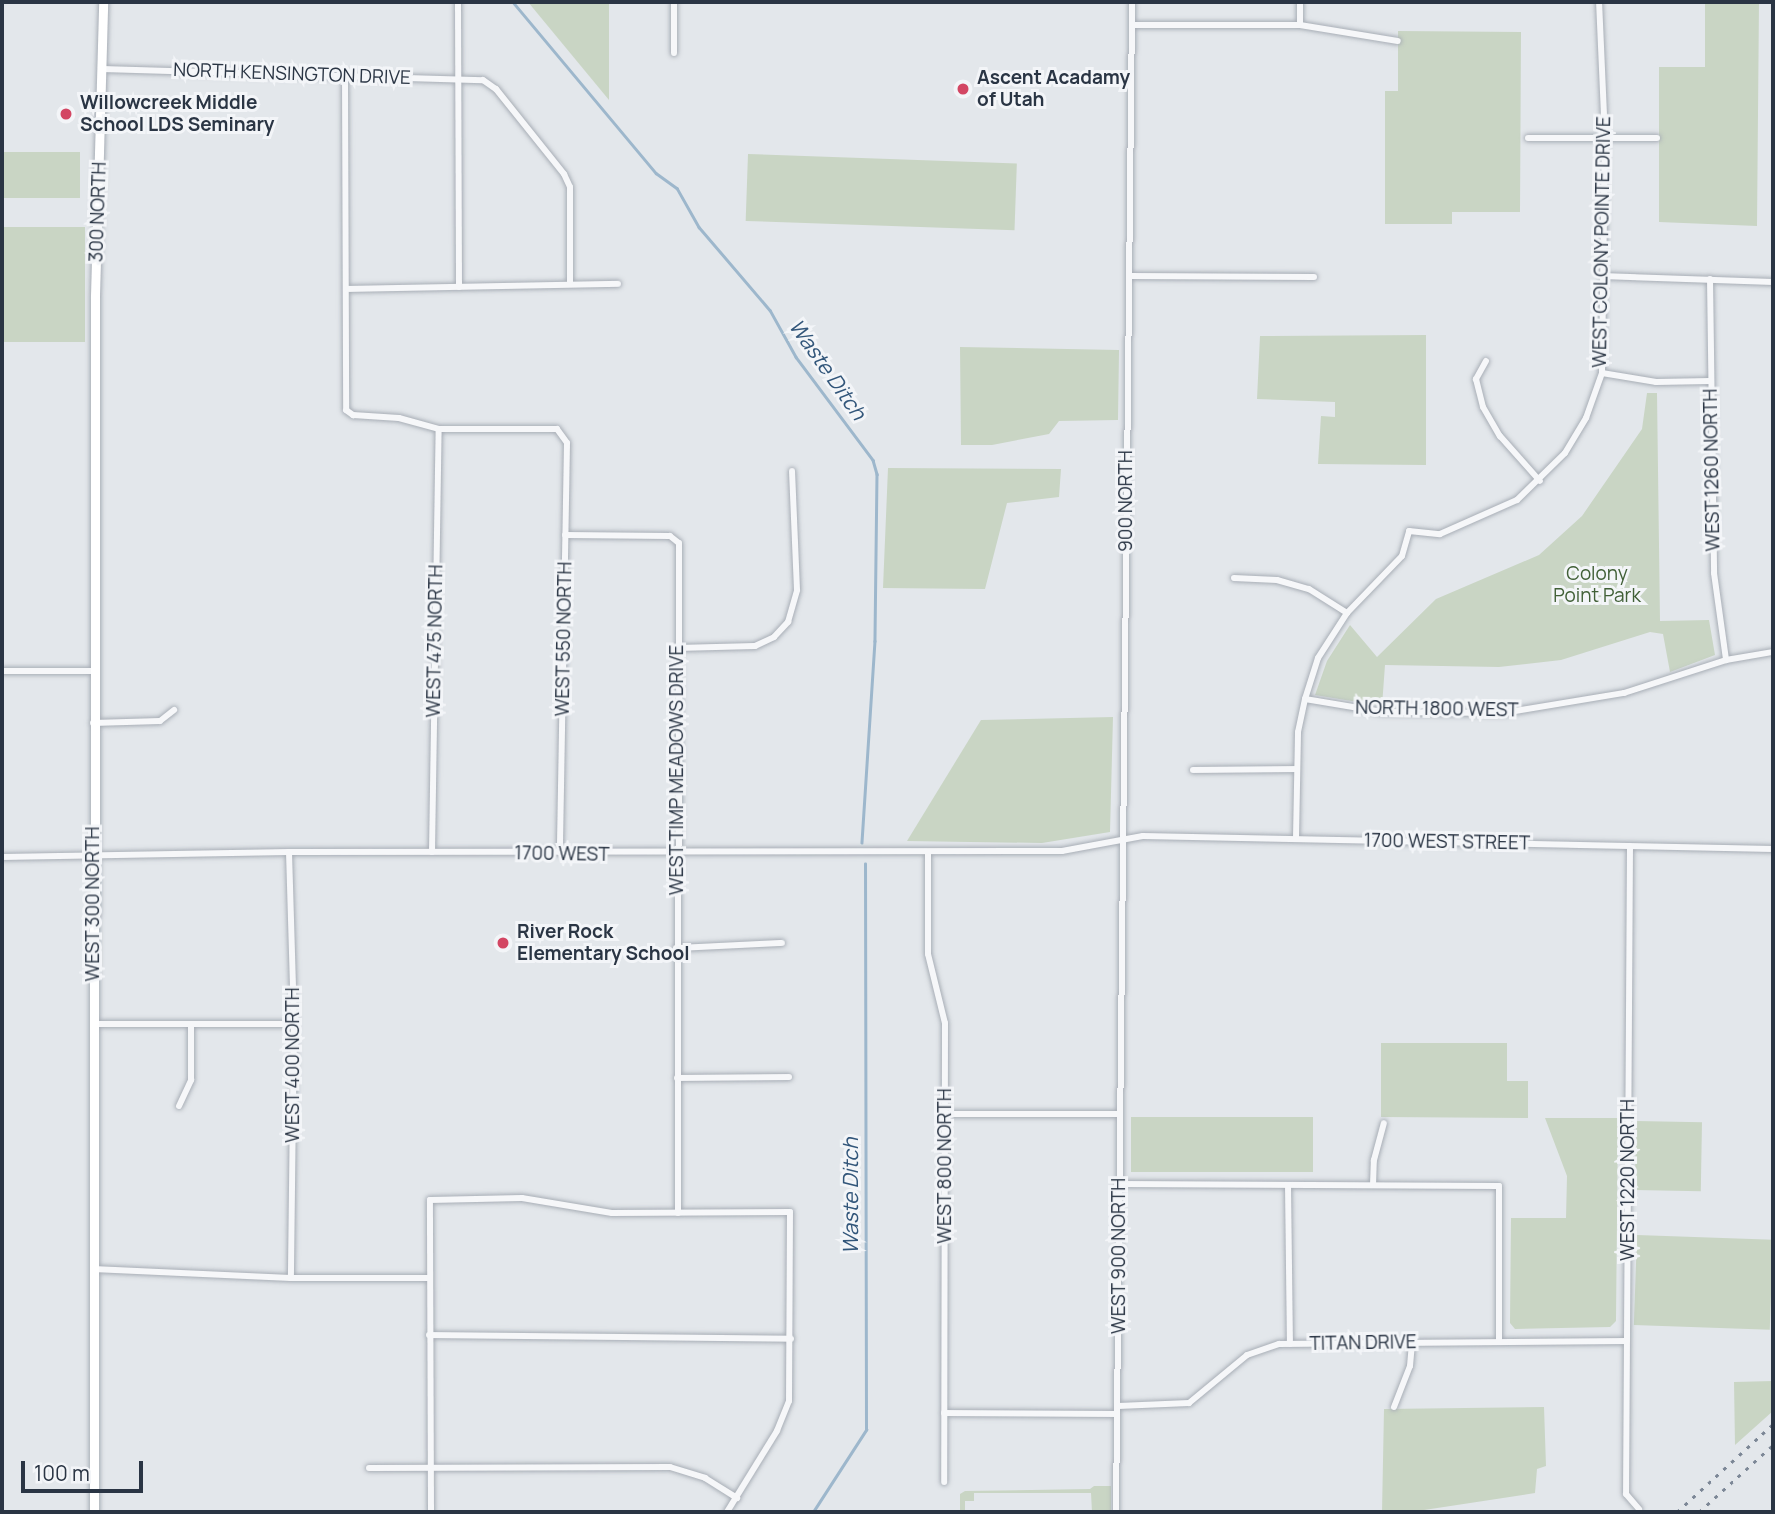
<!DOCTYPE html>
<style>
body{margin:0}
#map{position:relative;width:1775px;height:1514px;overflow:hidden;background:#e3e7eb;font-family:Manrope,sans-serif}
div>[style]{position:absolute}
.green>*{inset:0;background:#c9d5c4;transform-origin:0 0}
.stream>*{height:2.5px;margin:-1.25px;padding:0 1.25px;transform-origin:1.25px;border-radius:1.25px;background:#9db7cc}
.roads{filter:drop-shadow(0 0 2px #a8aeb6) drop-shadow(0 0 2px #a8aeb6)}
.street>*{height:6px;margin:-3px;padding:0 3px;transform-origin:3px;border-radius:3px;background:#f6f7f9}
.secondary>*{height:9px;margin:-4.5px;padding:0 4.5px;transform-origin:4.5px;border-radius:4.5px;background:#fff}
.rail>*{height:2.5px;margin-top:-1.25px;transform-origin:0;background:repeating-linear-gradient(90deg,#7c8796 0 3.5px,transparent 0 10.5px)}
.dots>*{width:19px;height:19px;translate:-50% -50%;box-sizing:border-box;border:4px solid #f3f5f8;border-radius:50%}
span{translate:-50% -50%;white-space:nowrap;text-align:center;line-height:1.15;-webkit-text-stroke:6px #f3f5f8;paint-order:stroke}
.street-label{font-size:19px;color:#2a3544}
.poi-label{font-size:19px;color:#2a3544;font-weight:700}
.left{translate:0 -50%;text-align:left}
.park-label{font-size:19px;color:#416037}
.water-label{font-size:21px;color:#32567a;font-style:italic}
.frame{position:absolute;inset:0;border:4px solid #2a3544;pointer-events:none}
.scale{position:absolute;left:21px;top:1461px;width:122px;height:32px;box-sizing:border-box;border:4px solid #2a3544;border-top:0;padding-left:9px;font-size:21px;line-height:24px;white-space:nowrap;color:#2a3544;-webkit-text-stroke:5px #f3f5f8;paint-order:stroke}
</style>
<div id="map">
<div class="green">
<i style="clip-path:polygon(528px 2px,609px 2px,609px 100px)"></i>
<i style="clip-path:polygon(1705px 2px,1759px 2px,1757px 226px,1659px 222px,1659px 67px,1705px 67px)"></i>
<i style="clip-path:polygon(1398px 31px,1521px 32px,1520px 212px,1452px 212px,1452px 224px,1385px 224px,1385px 91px,1398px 91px)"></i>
<i style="left:2px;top:152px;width:78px;height:46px"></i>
<i style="left:748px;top:154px;width:269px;height:67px;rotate:2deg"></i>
<i style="left:2px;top:227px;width:83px;height:115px"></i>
<i style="clip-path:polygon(1426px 335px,1426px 465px,1318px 464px,1321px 416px,1335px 417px,1335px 402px,1257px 399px,1260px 336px)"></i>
<i style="clip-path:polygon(960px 347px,1119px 350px,1118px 420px,1059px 421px,1049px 434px,992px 445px,961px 445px)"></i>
<i style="clip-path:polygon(1647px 393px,1657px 393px,1660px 621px,1709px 620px,1715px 655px,1670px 672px,1663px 634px,1650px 632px,1561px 660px,1499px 667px,1385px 665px,1382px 706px,1315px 695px,1327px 661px,1350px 625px,1377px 657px,1436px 599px,1539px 555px,1582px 516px,1642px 429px)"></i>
<i style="clip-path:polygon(888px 468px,1061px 469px,1059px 497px,1007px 503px,985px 589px,883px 588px)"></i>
<i style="clip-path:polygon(1113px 717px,1110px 832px,1042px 843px,907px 841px,981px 720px)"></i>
<i style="clip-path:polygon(1381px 1043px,1507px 1043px,1507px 1081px,1528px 1081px,1528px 1118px,1381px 1117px)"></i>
<i style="left:1131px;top:1117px;width:182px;height:55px"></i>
<i style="clip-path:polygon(1545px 1118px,1618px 1118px,1616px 1321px,1610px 1327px,1515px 1329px,1510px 1323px,1511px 1218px,1566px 1218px,1567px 1176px)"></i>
<i style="left:1636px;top:1121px;width:66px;height:69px;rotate:1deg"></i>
<i style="left:1637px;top:1235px;width:136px;height:90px;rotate:2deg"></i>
<i style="clip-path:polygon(1773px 1381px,1773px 1411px,1735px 1445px,1734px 1382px)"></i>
<i style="clip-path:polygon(1544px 1407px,1546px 1466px,1537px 1469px,1535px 1493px,1411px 1512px,1382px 1512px,1384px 1409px)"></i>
<i style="clip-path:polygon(1094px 1486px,1111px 1486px,1111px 1512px,1092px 1512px,1091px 1493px,974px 1493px,974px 1501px,965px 1501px,965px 1512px,960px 1512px,960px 1494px,965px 1491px,1090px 1489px)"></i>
</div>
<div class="stream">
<i style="left:513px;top:2px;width:223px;rotate:50.1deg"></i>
<i style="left:656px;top:173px;width:26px;rotate:36deg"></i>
<i style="left:677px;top:188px;width:45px;rotate:60.6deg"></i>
<i style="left:699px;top:227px;width:109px;rotate:49.5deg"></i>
<i style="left:770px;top:310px;width:54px;rotate:61deg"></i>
<i style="left:796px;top:357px;width:129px;rotate:53.2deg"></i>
<i style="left:873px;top:460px;width:15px;rotate:74deg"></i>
<i style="left:877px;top:474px;width:167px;rotate:90.7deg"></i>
<i style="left:875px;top:641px;width:202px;rotate:93.7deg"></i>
<i style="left:813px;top:1512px;width:98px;rotate:-57.1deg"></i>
<i style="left:866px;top:1430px;width:566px;rotate:-90.1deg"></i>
</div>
<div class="roads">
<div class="street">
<i style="left:458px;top:2px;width:285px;rotate:89.8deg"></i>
<i style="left:674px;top:2px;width:51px;rotate:90deg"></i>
<i style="left:1132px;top:25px;width:168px"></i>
<i style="left:1300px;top:25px;width:99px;rotate:9.3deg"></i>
<i style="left:1300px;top:25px;width:23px;rotate:-90deg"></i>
<i style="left:102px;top:69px;width:381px;rotate:1.7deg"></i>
<i style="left:483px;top:80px;width:16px;rotate:35deg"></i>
<i style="left:496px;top:89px;width:109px;rotate:51.3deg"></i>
<i style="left:564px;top:174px;width:14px;rotate:65deg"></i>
<i style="left:570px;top:187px;width:97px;rotate:90deg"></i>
<i style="left:345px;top:75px;width:335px;rotate:89.8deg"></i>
<i style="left:346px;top:410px;width:9px;rotate:36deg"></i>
<i style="left:353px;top:415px;width:46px;rotate:3.7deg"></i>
<i style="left:399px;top:418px;width:41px;rotate:15.4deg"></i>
<i style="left:439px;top:429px;width:118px"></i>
<i style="left:557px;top:429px;width:17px;rotate:54deg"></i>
<i style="left:567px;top:443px;width:409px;rotate:91deg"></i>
<i style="left:1528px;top:138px;width:129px"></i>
<i style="left:1129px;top:276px;width:185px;rotate:0.3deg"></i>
<i style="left:1602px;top:276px;width:171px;rotate:2deg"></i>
<i style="left:1710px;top:279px;width:294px;rotate:89.2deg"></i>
<i style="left:1714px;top:573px;width:88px;rotate:82.1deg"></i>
<i style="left:348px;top:289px;width:270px;rotate:-1.1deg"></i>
<i style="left:1486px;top:361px;width:21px;rotate:119deg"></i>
<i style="left:1476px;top:379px;width:29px;rotate:76deg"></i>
<i style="left:1483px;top:407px;width:34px;rotate:60deg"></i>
<i style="left:1500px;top:436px;width:60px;rotate:48.4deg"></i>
<i style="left:1602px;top:373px;width:55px;rotate:9.5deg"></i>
<i style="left:1656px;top:382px;width:54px;rotate:-1.1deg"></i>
<i style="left:565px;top:535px;width:105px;rotate:0.5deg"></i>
<i style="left:670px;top:536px;width:11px;rotate:38deg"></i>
<i style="left:679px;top:543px;width:670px;rotate:90.09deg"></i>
<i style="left:1234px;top:578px;width:43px;rotate:2.7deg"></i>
<i style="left:1277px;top:580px;width:33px;rotate:16deg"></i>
<i style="left:1309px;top:589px;width:45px;rotate:32.3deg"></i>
<i style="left:677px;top:648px;width:78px;rotate:-1.5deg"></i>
<i style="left:755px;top:646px;width:21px;rotate:-25deg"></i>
<i style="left:774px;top:637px;width:21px;rotate:-47deg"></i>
<i style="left:788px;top:622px;width:33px;rotate:-74deg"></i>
<i style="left:797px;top:590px;width:119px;rotate:-92.4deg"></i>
<i style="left:2px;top:671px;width:91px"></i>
<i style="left:1305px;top:699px;width:79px;rotate:9.5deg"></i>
<i style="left:1383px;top:712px;width:120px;rotate:0.5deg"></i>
<i style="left:1503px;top:713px;width:123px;rotate:-9.4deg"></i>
<i style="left:1624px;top:693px;width:107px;rotate:-17.9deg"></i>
<i style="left:1726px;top:660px;width:48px;rotate:-9.7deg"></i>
<i style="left:93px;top:723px;width:67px;rotate:-1.7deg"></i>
<i style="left:160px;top:721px;width:18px;rotate:-38deg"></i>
<i style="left:1193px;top:770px;width:104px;rotate:-0.6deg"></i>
<i style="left:1296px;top:838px;width:106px;rotate:-88.9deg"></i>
<i style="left:1298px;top:732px;width:34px;rotate:-78deg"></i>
<i style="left:1305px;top:699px;width:43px;rotate:-72.4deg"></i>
<i style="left:1318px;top:658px;width:54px;rotate:-57.2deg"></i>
<i style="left:1347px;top:613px;width:79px;rotate:-46deg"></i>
<i style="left:1402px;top:556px;width:26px;rotate:-74deg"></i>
<i style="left:1409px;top:531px;width:31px;rotate:6deg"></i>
<i style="left:1440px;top:534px;width:84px;rotate:-23.8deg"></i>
<i style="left:1517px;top:500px;width:67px;rotate:-44.4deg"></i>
<i style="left:1565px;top:453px;width:41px;rotate:-59deg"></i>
<i style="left:1586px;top:418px;width:48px;rotate:-70.4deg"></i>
<i style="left:1602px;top:373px;width:235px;rotate:-89.3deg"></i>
<i style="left:1605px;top:138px;width:136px;rotate:-92.5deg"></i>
<i style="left:1630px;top:846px;width:648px;rotate:90.35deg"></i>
<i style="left:1626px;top:1494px;width:20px;rotate:49deg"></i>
<i style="left:289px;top:852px;width:172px;rotate:88.3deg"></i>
<i style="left:294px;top:1024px;width:254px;rotate:90.7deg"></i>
<i style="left:432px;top:852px;width:423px;rotate:-89.1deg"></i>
<i style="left:928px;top:852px;width:102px;rotate:90deg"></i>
<i style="left:928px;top:954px;width:71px;rotate:76.2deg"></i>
<i style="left:945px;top:1023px;width:459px;rotate:90.1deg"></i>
<i style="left:2px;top:857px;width:287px;rotate:-1deg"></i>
<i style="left:289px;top:852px;width:773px;rotate:-0.07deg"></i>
<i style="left:1062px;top:851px;width:82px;rotate:-10.5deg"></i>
<i style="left:1143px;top:836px;width:630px;rotate:1.18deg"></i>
<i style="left:676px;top:948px;width:106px;rotate:-2.7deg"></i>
<i style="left:93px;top:1024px;width:201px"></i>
<i style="left:677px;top:1078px;width:112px;rotate:-0.5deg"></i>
<i style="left:179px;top:1106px;width:29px;rotate:-65deg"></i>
<i style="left:191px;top:1080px;width:56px;rotate:-90deg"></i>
<i style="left:945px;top:1114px;width:174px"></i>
<i style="left:1120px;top:1184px;width:379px;rotate:0.3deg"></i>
<i style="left:1499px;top:1186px;width:155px;rotate:90deg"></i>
<i style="left:1288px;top:1185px;width:159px;rotate:89.3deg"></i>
<i style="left:1373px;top:1185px;width:25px;rotate:-88deg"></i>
<i style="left:1374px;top:1160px;width:38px;rotate:-75deg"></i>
<i style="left:93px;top:1269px;width:198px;rotate:2.6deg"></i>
<i style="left:291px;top:1278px;width:139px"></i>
<i style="left:429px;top:1335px;width:362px;rotate:0.6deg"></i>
<i style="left:1118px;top:1406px;width:71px;rotate:-2.4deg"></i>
<i style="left:1189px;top:1403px;width:75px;rotate:-39.6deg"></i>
<i style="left:1247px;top:1355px;width:34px;rotate:-19deg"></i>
<i style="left:1279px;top:1344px;width:348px;rotate:-0.5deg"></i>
<i style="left:1394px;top:1407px;width:44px;rotate:-68.7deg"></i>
<i style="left:1410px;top:1366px;width:24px;rotate:-85deg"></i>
<i style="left:944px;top:1413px;width:171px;rotate:0.3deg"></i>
<i style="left:369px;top:1468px;width:301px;rotate:-0.2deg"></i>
<i style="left:670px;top:1467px;width:37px;rotate:17deg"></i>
<i style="left:705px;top:1478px;width:38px;rotate:32deg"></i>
<i style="left:431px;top:1512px;width:312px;rotate:-90.2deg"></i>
<i style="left:430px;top:1200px;width:92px;rotate:-1.2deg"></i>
<i style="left:522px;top:1198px;width:91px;rotate:9.5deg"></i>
<i style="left:612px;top:1213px;width:178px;rotate:-0.3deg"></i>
<i style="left:790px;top:1212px;width:189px;rotate:90.3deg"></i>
<i style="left:789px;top:1401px;width:32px;rotate:112deg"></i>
<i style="left:777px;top:1431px;width:95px;rotate:121.7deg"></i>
<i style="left:1116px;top:1512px;width:1510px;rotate:-89.39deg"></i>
</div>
<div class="secondary">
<i style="left:94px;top:1512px;width:1216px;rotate:-89.95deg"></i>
<i style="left:95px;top:296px;width:294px;rotate:-88.4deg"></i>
</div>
</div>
<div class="rail">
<i style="left:1677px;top:1512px;width:130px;rotate:-42.5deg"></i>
<i style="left:1699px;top:1512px;width:100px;rotate:-42.2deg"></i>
</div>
<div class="dots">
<i style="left:963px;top:89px;background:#d34663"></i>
<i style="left:66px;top:114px;background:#d34663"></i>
<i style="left:503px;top:943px;background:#d34663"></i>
</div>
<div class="street-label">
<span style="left:292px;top:74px;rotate:2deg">NORTH KENSINGTON DRIVE</span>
<span style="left:98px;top:212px;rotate:-88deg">300 NORTH</span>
<span style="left:1602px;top:242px;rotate:-89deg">WEST COLONY POINTE DRIVE</span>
<span style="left:1712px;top:470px;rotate:-91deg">WEST 1260 NORTH</span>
<span style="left:1126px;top:501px;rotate:-90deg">900 NORTH</span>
<span style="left:564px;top:639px;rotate:-89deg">WEST 550 NORTH</span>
<span style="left:435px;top:641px;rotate:-89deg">WEST 475 NORTH</span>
<span style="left:1437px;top:709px;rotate:1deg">NORTH 1800 WEST</span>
<span style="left:677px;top:770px;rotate:-90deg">WEST TIMP MEADOWS DRIVE</span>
<span style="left:1447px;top:842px;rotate:1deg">1700 WEST STREET</span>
<span style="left:562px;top:854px;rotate:1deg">1700 WEST</span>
<span style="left:93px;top:904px;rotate:-90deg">WEST 300 NORTH</span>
<span style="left:293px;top:1065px;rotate:-90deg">WEST 400 NORTH</span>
<span style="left:945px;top:1166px;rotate:-90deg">WEST 800 NORTH</span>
<span style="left:1628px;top:1180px;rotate:-90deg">WEST 1220 NORTH</span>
<span style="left:1119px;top:1256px;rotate:-90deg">WEST 900 NORTH</span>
<span style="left:1363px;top:1343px;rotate:-1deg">TITAN DRIVE</span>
</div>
<div class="poi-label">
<span class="left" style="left:977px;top:89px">Ascent Acadamy<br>of Utah</span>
<span class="left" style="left:80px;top:114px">Willowcreek Middle<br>School LDS Seminary</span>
<span class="left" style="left:517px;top:943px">River Rock<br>Elementary School</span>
</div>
<div class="park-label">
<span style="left:1597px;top:585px">Colony<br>Point Park</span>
</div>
<div class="water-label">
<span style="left:828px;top:369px;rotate:55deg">Waste Ditch</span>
<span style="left:850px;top:1196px;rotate:-90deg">Waste Ditch</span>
</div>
<div class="frame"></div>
<div class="scale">100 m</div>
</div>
